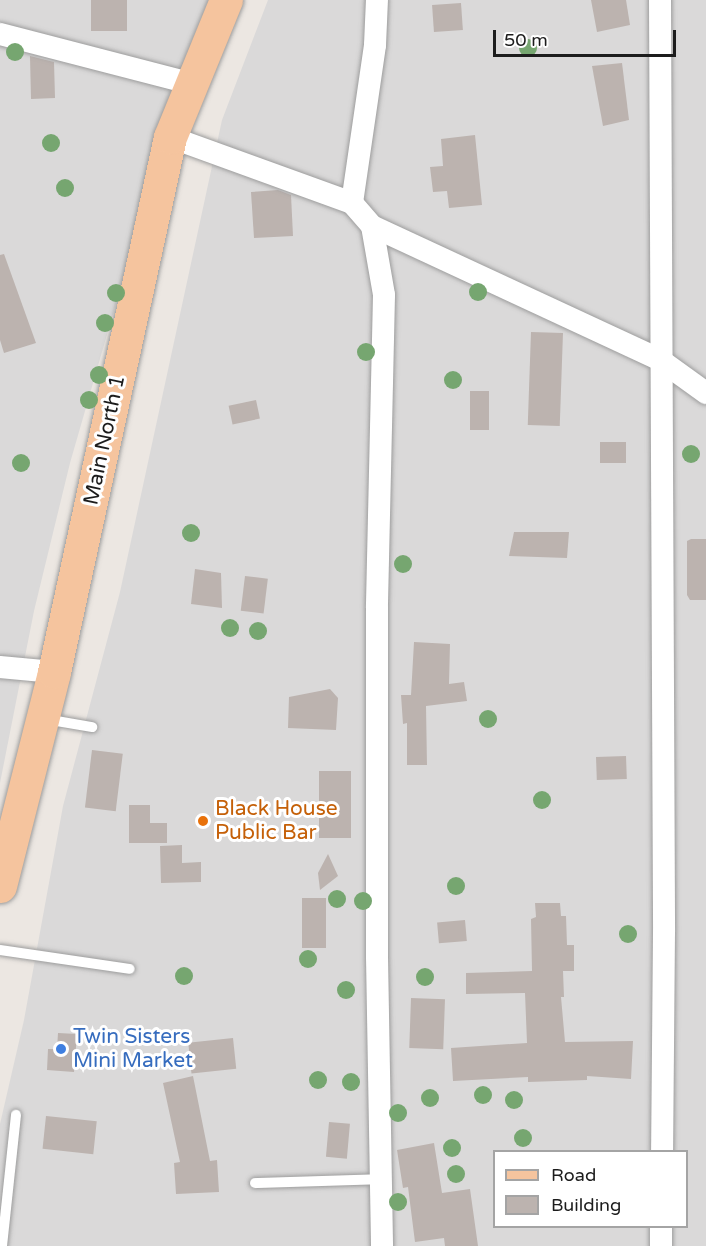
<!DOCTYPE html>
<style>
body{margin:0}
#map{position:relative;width:706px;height:1246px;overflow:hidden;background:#ece7e2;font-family:"Varela Round",sans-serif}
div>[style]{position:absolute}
.residential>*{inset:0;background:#dad9d9}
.building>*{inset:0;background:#bcb3af;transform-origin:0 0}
.roads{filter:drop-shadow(0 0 2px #9d9d9d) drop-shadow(0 0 2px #9d9d9d)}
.service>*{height:10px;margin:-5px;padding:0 5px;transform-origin:5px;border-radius:5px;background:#fff}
.minor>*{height:22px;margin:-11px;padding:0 11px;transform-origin:11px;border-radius:11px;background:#fff}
.primary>*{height:33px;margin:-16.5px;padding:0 16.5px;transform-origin:16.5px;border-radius:16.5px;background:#f5c49e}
.trees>*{width:18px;height:18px;margin:-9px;border-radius:50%;background:#76a670}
.dots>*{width:16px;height:16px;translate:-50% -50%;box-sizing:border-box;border:3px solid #fff;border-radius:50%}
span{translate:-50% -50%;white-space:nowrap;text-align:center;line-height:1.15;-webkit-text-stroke:6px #fff;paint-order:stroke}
.street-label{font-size:21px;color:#1c1c1c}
.food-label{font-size:21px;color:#c56008}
.left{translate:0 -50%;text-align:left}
.shop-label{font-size:21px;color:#366cbe}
.legend{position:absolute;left:493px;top:1150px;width:195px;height:78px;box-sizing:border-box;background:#fff;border:2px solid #a4a4a4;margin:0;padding:8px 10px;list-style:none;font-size:18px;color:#1c1c1c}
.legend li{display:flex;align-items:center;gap:12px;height:30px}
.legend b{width:30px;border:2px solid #a4a4a4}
.scale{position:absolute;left:493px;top:30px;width:183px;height:27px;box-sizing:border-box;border:3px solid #1c1c1c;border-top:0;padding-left:8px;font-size:18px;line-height:21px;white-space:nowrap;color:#1c1c1c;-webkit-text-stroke:4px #fff;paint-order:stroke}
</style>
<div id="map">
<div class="residential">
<i style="clip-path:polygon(0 0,212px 0,151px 182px,70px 463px,34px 611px,0 783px)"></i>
<i style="clip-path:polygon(evenodd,268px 0,706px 0,706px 1246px,0 1246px,0 1124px,24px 1020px,63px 806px,120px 592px,222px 120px,268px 0,494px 1152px,686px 1152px,686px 1226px,494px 1226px,494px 1152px)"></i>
</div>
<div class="building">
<i style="left:91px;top:0;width:36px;height:31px"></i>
<i style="clip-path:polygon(591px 0,626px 0,630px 25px,597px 32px)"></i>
<i style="left:461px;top:3px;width:27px;height:29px;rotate:86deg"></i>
<i style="clip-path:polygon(30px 56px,54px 62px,55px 98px,31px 99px)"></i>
<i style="clip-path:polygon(622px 63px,629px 120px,603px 126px,592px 66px)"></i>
<i style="clip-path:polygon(475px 135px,482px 205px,449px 208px,447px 191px,433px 192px,430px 167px,443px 166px,441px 139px)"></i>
<i style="clip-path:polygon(278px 190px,291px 195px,293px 236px,254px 238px,251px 192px)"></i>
<i style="clip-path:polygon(4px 254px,36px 343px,4px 353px,0 340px,0 255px)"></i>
<i style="left:531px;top:332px;width:32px;height:93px;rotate:2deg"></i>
<i style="left:470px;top:391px;width:19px;height:39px"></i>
<i style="left:256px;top:400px;width:19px;height:28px;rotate:78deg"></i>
<i style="left:600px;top:442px;width:26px;height:21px"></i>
<i style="clip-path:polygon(514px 532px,569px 532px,567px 558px,509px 556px)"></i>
<i style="clip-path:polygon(691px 539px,706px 539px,706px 600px,690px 600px,687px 595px,687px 541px)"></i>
<i style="clip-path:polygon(195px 569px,221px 573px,222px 608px,191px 604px)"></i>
<i style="left:245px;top:576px;width:23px;height:35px;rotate:7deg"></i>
<i style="clip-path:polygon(414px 642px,450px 644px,449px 684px,464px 682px,467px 701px,426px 706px,427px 765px,407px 765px,407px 723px,403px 724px,401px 695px,411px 695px)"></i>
<i style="clip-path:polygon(330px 689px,338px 698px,336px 730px,288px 728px,289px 697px)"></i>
<i style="left:92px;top:750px;width:31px;height:58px;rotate:7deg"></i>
<i style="left:626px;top:756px;width:23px;height:30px;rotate:88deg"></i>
<i style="left:351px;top:771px;width:67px;height:32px;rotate:90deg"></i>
<i style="clip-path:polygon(129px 805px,150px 805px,150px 823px,167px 823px,167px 843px,129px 843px)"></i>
<i style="clip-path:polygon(182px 845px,182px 863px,201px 862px,201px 882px,161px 883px,160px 846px)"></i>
<i style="clip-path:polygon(328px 854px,338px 876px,320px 890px,318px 873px)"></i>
<i style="left:302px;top:898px;width:24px;height:50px"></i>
<i style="clip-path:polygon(535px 903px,560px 903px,561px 916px,566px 916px,567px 945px,574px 945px,574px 971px,563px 971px,564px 997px,561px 997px,565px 1042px,633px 1041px,631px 1079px,587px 1076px,587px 1080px,528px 1082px,528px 1077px,453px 1081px,451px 1048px,527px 1043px,525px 993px,466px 994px,466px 973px,532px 971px,531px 919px,536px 917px)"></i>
<i style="left:465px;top:920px;width:21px;height:28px;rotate:85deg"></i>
<i style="left:411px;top:998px;width:34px;height:50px;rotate:2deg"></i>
<i style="clip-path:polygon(58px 1033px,77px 1034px,74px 1072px,47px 1070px,48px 1049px,57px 1049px)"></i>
<i style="left:233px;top:1038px;width:31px;height:45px;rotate:84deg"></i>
<i style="clip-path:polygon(193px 1076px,210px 1161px,217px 1160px,219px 1192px,176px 1194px,174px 1163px,180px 1162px,163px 1083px)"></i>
<i style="left:46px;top:1116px;width:51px;height:33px;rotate:6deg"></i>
<i style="left:329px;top:1122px;width:21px;height:35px;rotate:5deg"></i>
<i style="clip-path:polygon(434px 1143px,442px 1193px,470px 1189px,478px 1246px,445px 1246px,444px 1238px,415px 1242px,408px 1187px,403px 1188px,397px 1150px)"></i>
</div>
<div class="roads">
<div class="service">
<i style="left:45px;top:719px;width:48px;rotate:9.7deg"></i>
<i style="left:0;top:950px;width:131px;rotate:8.3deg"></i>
<i style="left:255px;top:1183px;width:126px;rotate:-1.8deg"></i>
<i style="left:2px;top:1246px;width:132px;rotate:-83.9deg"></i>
</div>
<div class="minor">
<i style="left:660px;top:0;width:932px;rotate:89.75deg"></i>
<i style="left:664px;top:932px;width:220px;rotate:90.5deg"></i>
<i style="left:0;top:34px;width:200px;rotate:14.5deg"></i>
<i style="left:170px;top:137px;width:194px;rotate:19.9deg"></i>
<i style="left:352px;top:203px;width:30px;rotate:49deg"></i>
<i style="left:372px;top:226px;width:316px;rotate:24.9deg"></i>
<i style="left:659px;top:359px;width:58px;rotate:35.9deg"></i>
<i style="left:352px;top:203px;width:160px;rotate:-81.7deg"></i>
<i style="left:375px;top:45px;width:45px;rotate:-87.5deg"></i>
<i style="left:372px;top:226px;width:70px;rotate:80.1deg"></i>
<i style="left:384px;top:295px;width:313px;rotate:91.3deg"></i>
<i style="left:377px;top:608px;width:349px;rotate:90deg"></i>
<i style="left:377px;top:957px;width:289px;rotate:89deg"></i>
<i style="left:0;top:667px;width:54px;rotate:5.3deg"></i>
<i style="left:661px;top:1246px;width:20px;rotate:-90deg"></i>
</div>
<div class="primary">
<i style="left:0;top:886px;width:221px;rotate:-75.8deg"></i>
<i style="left:54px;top:672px;width:547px;rotate:-77.77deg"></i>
<i style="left:170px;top:137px;width:148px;rotate:-67.8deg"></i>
</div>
</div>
<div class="trees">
<i style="left:528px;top:48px"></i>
<i style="left:15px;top:52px"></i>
<i style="left:51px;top:143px"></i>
<i style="left:65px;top:188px"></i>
<i style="left:478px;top:292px"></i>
<i style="left:116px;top:293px"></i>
<i style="left:105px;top:323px"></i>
<i style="left:366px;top:352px"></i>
<i style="left:99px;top:375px"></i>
<i style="left:453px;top:380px"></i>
<i style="left:89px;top:400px"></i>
<i style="left:691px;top:454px"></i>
<i style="left:21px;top:463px"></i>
<i style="left:191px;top:533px"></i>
<i style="left:403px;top:564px"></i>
<i style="left:230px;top:628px"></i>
<i style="left:258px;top:631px"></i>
<i style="left:488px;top:719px"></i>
<i style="left:542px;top:800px"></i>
<i style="left:456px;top:886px"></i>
<i style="left:337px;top:899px"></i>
<i style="left:363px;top:901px"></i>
<i style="left:628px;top:934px"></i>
<i style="left:308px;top:959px"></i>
<i style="left:184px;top:976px"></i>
<i style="left:425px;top:977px"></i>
<i style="left:346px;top:990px"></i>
<i style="left:318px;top:1080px"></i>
<i style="left:351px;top:1082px"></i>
<i style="left:483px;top:1095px"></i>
<i style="left:430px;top:1098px"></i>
<i style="left:514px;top:1100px"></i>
<i style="left:398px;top:1113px"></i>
<i style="left:523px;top:1138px"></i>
<i style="left:452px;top:1148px"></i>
<i style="left:456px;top:1174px"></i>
<i style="left:398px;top:1202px"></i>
</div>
<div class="dots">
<i style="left:203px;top:821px;background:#e8710a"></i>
<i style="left:61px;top:1049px;background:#3f7fe0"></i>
</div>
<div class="street-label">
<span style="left:105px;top:440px;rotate:-78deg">Main North 1</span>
</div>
<div class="food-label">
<span class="left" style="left:215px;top:821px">Black House<br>Public Bar</span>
</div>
<div class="shop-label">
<span class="left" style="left:73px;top:1049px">Twin Sisters<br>Mini Market</span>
</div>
<ul class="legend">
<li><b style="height:8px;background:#f5c49e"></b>Road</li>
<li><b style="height:16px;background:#bcb3af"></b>Building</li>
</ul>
<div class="scale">50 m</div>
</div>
